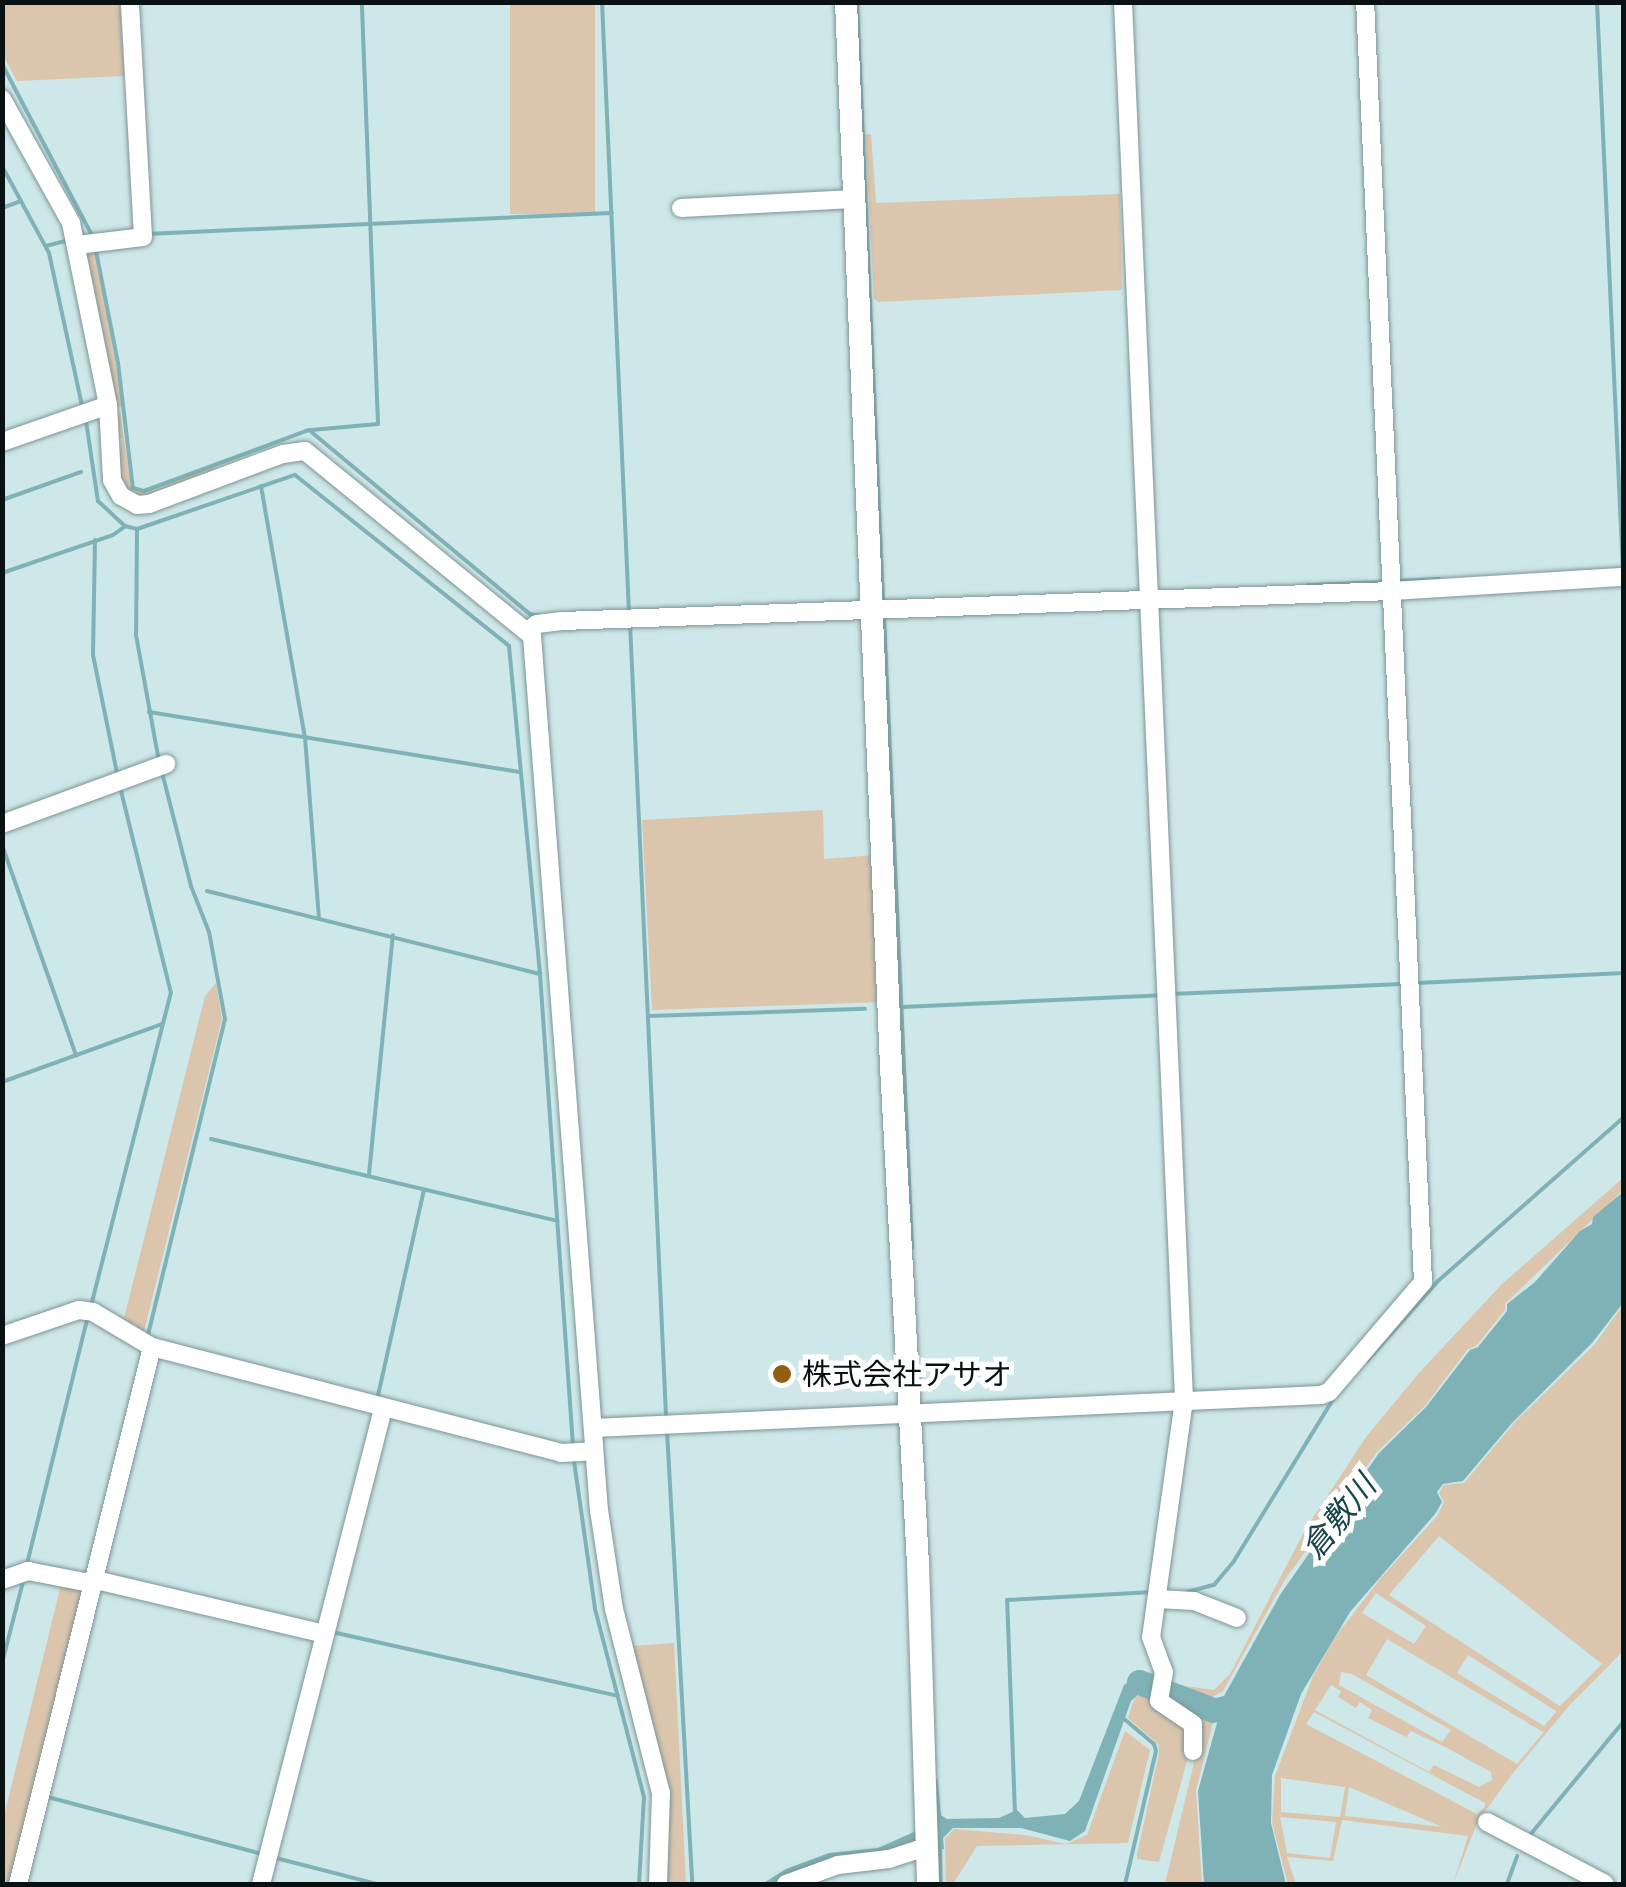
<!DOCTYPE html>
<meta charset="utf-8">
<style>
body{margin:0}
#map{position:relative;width:1626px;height:1887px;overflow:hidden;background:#cee7e9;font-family:Lora,"Noto Sans JP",serif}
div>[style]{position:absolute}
.green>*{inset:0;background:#dbc5ad;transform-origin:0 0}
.water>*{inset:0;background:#7fb2b6}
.stream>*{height:4px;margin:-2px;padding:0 2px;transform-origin:2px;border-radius:2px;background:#7fb2b6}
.river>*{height:25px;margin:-12.5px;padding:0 12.5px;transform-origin:12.5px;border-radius:12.5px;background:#7fb2b6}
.roads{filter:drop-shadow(0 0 2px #7c9495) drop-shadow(0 0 2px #7c9495)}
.street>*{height:18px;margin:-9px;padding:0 9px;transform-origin:9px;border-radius:9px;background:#fff}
.secondary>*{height:22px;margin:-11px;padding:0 11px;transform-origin:11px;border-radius:11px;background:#fff}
.dots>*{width:28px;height:28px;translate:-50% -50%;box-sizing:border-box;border:5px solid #fff;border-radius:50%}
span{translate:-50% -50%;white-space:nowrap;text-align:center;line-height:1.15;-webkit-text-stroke:10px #fff;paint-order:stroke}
.poi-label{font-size:30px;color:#091213}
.left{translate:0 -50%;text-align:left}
.water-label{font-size:32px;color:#17464a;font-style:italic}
.frame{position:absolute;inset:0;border:5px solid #091213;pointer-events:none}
</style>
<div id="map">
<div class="green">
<i style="clip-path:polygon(2px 3px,120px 3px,124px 76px,17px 81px,3px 55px)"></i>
<i style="left:510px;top:3px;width:85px;height:211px"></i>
<i style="clip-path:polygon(871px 134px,876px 203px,1120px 194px,1122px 290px,878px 302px,874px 298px,865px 135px)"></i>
<i style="clip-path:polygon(95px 246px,123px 404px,123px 406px,115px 407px,85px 247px)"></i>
<i style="clip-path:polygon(120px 412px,132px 491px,147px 493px,213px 467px,216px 474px,157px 497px,132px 498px,117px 476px,122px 439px,116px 437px,115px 416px)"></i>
<i style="clip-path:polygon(823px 810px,824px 859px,876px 855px,882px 1002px,652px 1010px,642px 820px)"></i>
<i style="clip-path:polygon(216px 983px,222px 1019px,143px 1335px,123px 1322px,205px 996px)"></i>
<i style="clip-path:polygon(1623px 1178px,1623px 1190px,1505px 1304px,1505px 1310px,1477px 1345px,1467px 1350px,1424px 1407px,1377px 1452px,1284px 1581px,1223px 1691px,1212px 1697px,1184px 1690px,1185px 1686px,1214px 1690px,1230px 1674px,1305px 1530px,1366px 1437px,1419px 1373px,1502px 1284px)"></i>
<i style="clip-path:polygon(evenodd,1623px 1305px,1623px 1651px,1569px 1706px,1513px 1773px,1478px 1821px,1453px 1884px,1468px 1836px,1342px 1820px,1333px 1861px,1287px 1857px,1296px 1884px,1288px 1884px,1272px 1823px,1275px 1776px,1313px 1676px,1336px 1636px,1380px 1579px,1437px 1516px,1444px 1502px,1439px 1493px,1444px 1485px,1464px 1483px,1514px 1423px,1595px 1344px,1623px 1305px,1439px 1536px,1602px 1664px,1560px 1706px,1389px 1595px,1439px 1536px,1623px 1305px,1376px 1593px,1426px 1626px,1414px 1644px,1362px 1613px,1376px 1593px,1623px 1305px,1387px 1639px,1543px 1732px,1543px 1733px,1517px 1764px,1366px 1675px,1387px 1639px,1623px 1305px,1468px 1655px,1556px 1711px,1556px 1712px,1544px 1726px,1457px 1673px,1468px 1655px,1623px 1305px,1341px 1672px,1352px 1674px,1451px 1730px,1442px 1742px,1339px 1685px,1341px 1672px,1623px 1305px,1331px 1685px,1341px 1691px,1338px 1697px,1356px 1708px,1360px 1702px,1372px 1710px,1368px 1718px,1406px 1737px,1411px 1731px,1447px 1748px,1491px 1772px,1492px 1780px,1479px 1787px,1434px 1765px,1429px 1772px,1315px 1710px,1331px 1685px,1623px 1305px,1314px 1712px,1485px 1803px,1485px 1807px,1477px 1814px,1306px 1724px,1314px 1712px,1623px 1305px,1281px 1778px,1345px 1787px,1340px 1817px,1281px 1812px,1281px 1778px,1623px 1305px,1349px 1787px,1442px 1827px,1443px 1827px,1345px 1816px,1349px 1787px,1623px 1305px,1280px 1817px,1336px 1822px,1330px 1858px,1287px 1853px,1280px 1817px)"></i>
<i style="clip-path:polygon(62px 1581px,84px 1586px,10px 1884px,3px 1884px,3px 1820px)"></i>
<i style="clip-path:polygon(674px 1643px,686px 1884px,662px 1884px,667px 1846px,631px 1646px)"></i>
<i style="clip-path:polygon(1147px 1689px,1156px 1692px,1184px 1720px,1190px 1750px,1159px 1862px,1137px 1859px,1137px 1855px,1159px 1753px,1158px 1744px,1128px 1718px,1134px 1699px)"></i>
<i style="clip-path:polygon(1179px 1701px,1214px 1718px,1196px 1791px,1202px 1884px,1165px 1884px,1198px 1746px,1175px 1702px)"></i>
<i style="clip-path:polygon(1125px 1731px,1150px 1750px,1128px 1843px,977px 1846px,953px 1884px,946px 1884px,945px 1839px,954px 1829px,1025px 1835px,1066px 1844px,1087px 1835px)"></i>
</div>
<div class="water">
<i style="clip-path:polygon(1623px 1192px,1623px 1303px,1592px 1343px,1512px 1423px,1463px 1481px,1443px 1484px,1437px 1492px,1442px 1502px,1435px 1514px,1350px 1612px,1301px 1694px,1272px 1775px,1271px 1823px,1286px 1884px,1204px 1884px,1198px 1791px,1217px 1723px,1215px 1716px,1184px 1705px,1183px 1692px,1212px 1699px,1224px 1696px,1280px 1595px,1379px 1453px,1426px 1407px,1470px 1350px,1478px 1347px,1507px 1311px,1507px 1304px,1535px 1282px,1580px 1231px,1592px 1224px,1593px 1217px)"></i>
<i style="clip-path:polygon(1138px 1675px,1150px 1678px,1149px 1685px,1131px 1701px,1085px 1831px,1070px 1841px,1021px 1828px,953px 1828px,943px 1838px,944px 1849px,883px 1855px,790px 1877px,777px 1884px,762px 1884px,786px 1869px,829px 1853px,878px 1848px,916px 1831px,936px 1812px,947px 1819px,999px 1818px,1017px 1810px,1025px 1818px,1065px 1814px,1079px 1801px,1124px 1685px)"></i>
</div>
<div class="stream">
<i style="left:602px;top:2px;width:611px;rotate:87.47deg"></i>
<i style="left:857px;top:2px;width:601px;rotate:87.52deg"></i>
<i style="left:1597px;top:2px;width:571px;rotate:87.39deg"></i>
<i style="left:2px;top:64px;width:195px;rotate:62.3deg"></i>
<i style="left:2px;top:166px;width:99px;rotate:61.6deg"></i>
<i style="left:49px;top:253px;width:156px;rotate:77.8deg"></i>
<i style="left:2px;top:208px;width:20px;rotate:-20deg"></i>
<i style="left:147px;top:234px;width:465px;rotate:-2.6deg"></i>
<i style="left:46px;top:246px;width:20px;rotate:-15deg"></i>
<i style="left:96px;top:251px;width:114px;rotate:78.9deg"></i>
<i style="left:118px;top:363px;width:126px;rotate:83.2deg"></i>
<i style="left:133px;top:488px;width:11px;rotate:15deg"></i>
<i style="left:144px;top:491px;width:176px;rotate:-20.3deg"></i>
<i style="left:309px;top:430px;width:288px;rotate:39.8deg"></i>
<i style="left:530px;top:614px;width:9px;rotate:13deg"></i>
<i style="left:86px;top:421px;width:81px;rotate:81.5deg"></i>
<i style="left:98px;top:501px;width:37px;rotate:43deg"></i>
<i style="left:125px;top:526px;width:12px;rotate:14deg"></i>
<i style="left:137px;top:529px;width:167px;rotate:-18.9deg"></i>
<i style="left:295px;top:475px;width:274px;rotate:38.6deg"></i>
<i style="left:509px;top:646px;width:329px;rotate:84.6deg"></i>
<i style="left:540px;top:974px;width:473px;rotate:86deg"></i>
<i style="left:311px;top:430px;width:67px;rotate:-5.1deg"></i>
<i style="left:378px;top:424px;width:422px;rotate:-92.2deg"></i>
<i style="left:261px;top:486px;width:255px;rotate:80.1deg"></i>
<i style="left:305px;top:737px;width:182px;rotate:85.6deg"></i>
<i style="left:2px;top:500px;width:84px;rotate:-19.5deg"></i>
<i style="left:137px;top:529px;width:106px;rotate:90.5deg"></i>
<i style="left:136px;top:635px;width:129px;rotate:79.7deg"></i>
<i style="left:95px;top:540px;width:115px;rotate:91deg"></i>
<i style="left:93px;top:655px;width:120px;rotate:78.5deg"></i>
<i style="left:2px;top:573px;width:117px;rotate:-18.9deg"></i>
<i style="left:113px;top:535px;width:14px;rotate:-36deg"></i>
<i style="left:1398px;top:581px;width:41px;rotate:-2.8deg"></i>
<i style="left:1308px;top:585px;width:76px;rotate:-2.3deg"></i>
<i style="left:884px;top:617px;width:631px;rotate:87.46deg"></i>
<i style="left:630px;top:623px;width:795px;rotate:87.4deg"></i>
<i style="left:149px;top:712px;width:376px;rotate:9.2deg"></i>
<i style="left:2px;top:845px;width:223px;rotate:70.6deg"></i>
<i style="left:207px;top:891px;width:343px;rotate:14deg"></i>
<i style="left:1417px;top:983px;width:207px;rotate:-2.8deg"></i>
<i style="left:1172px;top:994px;width:230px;rotate:-2.5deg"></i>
<i style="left:902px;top:1007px;width:261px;rotate:-2.6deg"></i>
<i style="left:649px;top:1016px;width:216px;rotate:-1.9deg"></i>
<i style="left:2px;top:1082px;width:170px;rotate:-19.9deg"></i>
<i style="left:211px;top:1139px;width:356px;rotate:13.3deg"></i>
<i style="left:369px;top:1174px;width:240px;rotate:-84.3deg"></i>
<i style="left:91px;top:1306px;width:323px;rotate:-75.7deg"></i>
<i style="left:171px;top:993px;width:212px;rotate:-103.9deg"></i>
<i style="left:147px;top:1339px;width:329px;rotate:-76.3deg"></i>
<i style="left:225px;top:1019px;width:88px;rotate:-100.4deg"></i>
<i style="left:209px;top:932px;width:49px;rotate:-111.4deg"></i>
<i style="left:191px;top:886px;width:118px;rotate:-104.3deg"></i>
<i style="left:1367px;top:1361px;width:107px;rotate:-48.4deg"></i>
<i style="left:1438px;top:1281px;width:248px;rotate:-41.4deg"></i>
<i style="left:377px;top:1400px;width:215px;rotate:-77.4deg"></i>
<i style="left:667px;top:1431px;width:454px;rotate:86.8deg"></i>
<i style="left:574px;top:1461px;width:149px;rotate:81.9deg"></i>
<i style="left:595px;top:1609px;width:194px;rotate:75.4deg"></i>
<i style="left:644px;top:1797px;width:87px;rotate:93.3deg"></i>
<i style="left:27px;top:1564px;width:255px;rotate:-76.2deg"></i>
<i style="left:1187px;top:1592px;width:28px;rotate:-15deg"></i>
<i style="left:1214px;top:1585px;width:31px;rotate:-50deg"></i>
<i style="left:1234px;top:1561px;width:191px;rotate:-58.5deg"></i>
<i style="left:332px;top:1632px;width:293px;rotate:12.6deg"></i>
<i style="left:2px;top:1663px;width:88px;rotate:-75.5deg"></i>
<i style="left:1123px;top:1718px;width:40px;rotate:40deg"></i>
<i style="left:1154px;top:1744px;width:7px;rotate:74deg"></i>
<i style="left:1156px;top:1751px;width:137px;rotate:103.1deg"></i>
<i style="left:936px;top:1781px;width:35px;rotate:85deg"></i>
<i style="left:44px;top:1796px;width:226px;rotate:14.9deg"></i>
<i style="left:1015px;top:1814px;width:214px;rotate:-92.1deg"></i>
<i style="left:1007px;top:1600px;width:146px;rotate:-3.1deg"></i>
<i style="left:1530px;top:1835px;width:148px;rotate:-50.5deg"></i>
<i style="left:940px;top:1845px;width:39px;rotate:89deg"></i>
<i style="left:272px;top:1857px;width:108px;rotate:14.4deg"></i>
<i style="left:1507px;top:1884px;width:30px;rotate:-70deg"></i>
</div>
<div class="river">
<i style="left:1139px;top:1682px;width:79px;rotate:20.7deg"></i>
</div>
<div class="roads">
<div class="street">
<i style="left:1123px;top:2px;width:1399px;rotate:87.5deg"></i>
<i style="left:1184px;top:1400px;width:239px;rotate:97.9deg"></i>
<i style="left:1151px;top:1637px;width:37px;rotate:70deg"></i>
<i style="left:1164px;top:1672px;width:29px;rotate:100deg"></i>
<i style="left:1159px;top:1701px;width:41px;rotate:34.1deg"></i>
<i style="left:1193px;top:1724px;width:27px;rotate:90deg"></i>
<i style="left:2px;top:99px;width:142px;rotate:60.9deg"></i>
<i style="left:71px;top:223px;width:186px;rotate:78.5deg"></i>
<i style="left:108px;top:405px;width:75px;rotate:86.9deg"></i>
<i style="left:112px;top:480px;width:18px;rotate:61deg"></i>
<i style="left:121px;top:496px;width:18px;rotate:29deg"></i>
<i style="left:137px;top:505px;width:12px;rotate:-5deg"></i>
<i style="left:149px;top:504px;width:143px;rotate:-20.5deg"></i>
<i style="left:283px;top:454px;width:22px;rotate:-8deg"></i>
<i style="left:305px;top:451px;width:293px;rotate:39.2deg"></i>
<i style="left:532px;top:636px;width:877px;rotate:85.62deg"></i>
<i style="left:599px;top:1510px;width:100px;rotate:81.4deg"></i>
<i style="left:614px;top:1609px;width:190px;rotate:75.7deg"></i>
<i style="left:661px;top:1793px;width:91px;rotate:91.9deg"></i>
<i style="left:681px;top:208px;width:173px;rotate:-3deg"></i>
<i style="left:77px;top:245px;width:66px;rotate:-6.9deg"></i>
<i style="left:143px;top:237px;width:235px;rotate:-93.2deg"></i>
<i style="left:2px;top:442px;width:112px;rotate:-19.2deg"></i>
<i style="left:529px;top:630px;width:10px;rotate:-37deg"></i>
<i style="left:537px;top:624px;width:25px;rotate:-7deg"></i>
<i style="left:562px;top:621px;width:832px;rotate:-2.07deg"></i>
<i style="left:1393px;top:591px;width:231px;rotate:-3.5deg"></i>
<i style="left:2px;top:824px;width:175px;rotate:-20.1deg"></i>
<i style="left:2px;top:1336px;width:81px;rotate:-18.7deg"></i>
<i style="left:79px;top:1310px;width:14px;rotate:8deg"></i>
<i style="left:93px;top:1312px;width:69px;rotate:30.7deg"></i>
<i style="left:152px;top:1347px;width:423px;rotate:14.5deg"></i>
<i style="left:561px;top:1453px;width:33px;rotate:-3deg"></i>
<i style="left:593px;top:1428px;width:729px;rotate:-2.6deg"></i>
<i style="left:1321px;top:1395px;width:9px;rotate:-21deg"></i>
<i style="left:1329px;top:1392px;width:145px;rotate:-49.5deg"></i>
<i style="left:1423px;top:1282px;width:1281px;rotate:-92.59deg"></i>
<i style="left:2px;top:1580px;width:28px;rotate:-19deg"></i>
<i style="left:28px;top:1571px;width:68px;rotate:11deg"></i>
<i style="left:96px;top:1580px;width:234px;rotate:13.3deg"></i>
<i style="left:1157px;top:1599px;width:37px;rotate:3deg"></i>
<i style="left:1194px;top:1601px;width:46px;rotate:21.6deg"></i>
<i style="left:1487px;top:1822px;width:133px;rotate:27.7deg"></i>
<i style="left:18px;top:1884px;width:553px;rotate:-75.99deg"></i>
<i style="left:261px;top:1884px;width:491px;rotate:-75.6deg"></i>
<i style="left:786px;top:1884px;width:55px;rotate:-20.1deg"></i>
<i style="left:838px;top:1865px;width:51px;rotate:-6.7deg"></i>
<i style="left:889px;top:1859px;width:40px;rotate:-18deg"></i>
</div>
<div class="secondary">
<i style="left:846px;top:2px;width:1065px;rotate:87.58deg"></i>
<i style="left:891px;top:1066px;width:498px;rotate:86.9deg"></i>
<i style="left:918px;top:1563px;width:321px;rotate:88.2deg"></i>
</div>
</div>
<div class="dots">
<i style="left:782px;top:1374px;background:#935d13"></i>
</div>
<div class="poi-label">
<span class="left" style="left:802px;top:1374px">株式会社アサオ</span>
</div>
<div class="water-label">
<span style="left:1339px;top:1517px;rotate:-51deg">倉敷川</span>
</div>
<div class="frame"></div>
</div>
